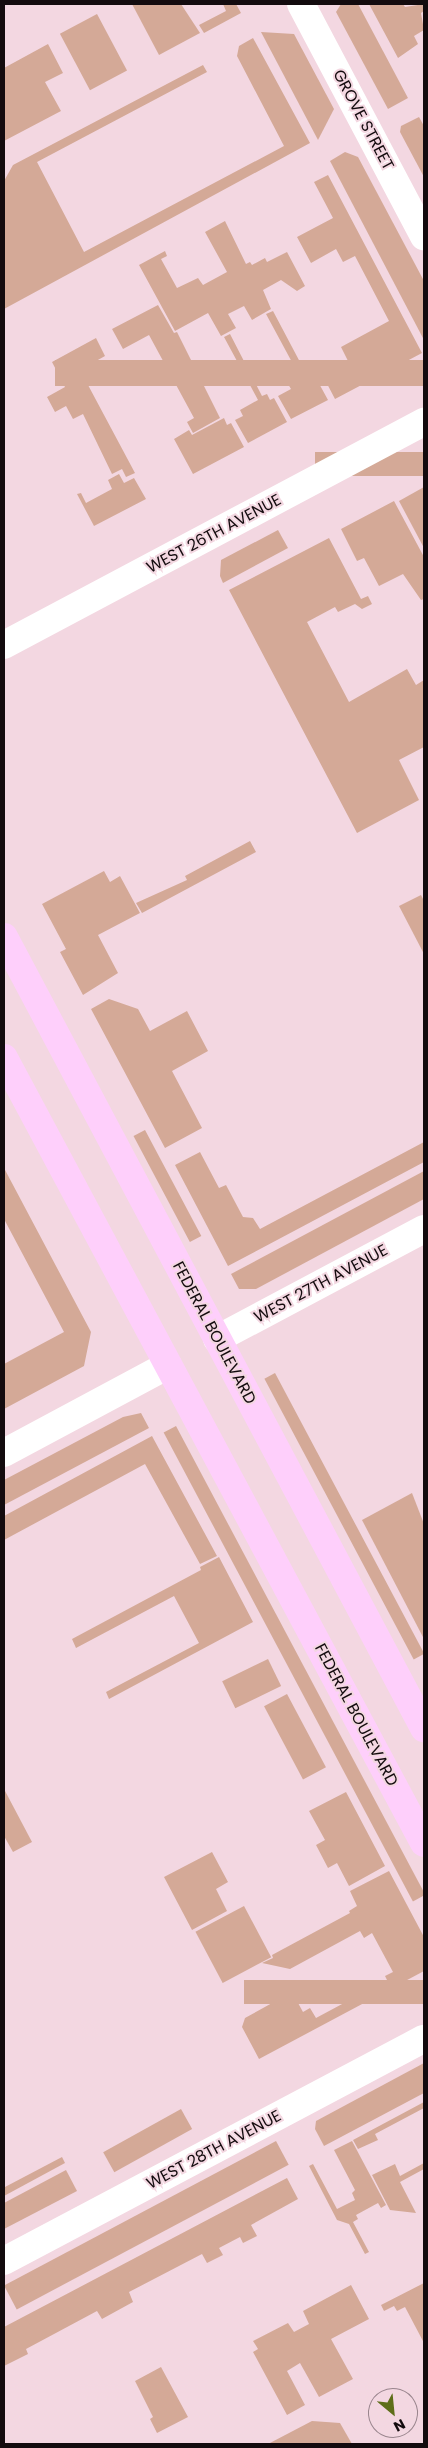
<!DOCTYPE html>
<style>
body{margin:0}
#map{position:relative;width:428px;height:2448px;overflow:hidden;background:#f3d7e1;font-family:Poppins,sans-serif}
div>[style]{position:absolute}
.green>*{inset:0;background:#d4a997;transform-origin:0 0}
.street>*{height:28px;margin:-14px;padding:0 14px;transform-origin:14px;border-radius:14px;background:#fff}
.secondary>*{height:28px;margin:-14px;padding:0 14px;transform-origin:14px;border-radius:14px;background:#fff}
.primary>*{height:28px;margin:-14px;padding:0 14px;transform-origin:14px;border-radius:14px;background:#fecffb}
span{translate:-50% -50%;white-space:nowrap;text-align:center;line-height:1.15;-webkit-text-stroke:4px #f3d7e1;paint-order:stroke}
.street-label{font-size:16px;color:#130b0e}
.frame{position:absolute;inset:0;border:5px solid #130b0e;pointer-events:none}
.north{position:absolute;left:368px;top:2388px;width:50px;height:50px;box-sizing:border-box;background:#f3d7e1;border:1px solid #99858d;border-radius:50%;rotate:152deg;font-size:14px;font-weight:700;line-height:20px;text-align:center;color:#130b0e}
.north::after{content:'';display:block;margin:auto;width:18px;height:22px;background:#5e6e19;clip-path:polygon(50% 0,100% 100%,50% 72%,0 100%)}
</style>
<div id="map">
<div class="green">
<i style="clip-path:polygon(132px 4px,181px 4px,200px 33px,159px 55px)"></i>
<i style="clip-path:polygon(223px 4px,236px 4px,241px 13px,204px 33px,199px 25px,226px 11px)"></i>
<i style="clip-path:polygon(341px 4px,358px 4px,408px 98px,388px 109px,336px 12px)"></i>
<i style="clip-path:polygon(369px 4px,403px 4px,405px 7px,424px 4px,424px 11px,421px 13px,424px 30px,414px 36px,418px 44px,398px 58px)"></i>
<i style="left:97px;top:14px;width:64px;height:42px;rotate:62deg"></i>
<i style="clip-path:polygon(261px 32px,294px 34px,334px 109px,318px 140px)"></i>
<i style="clip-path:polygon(253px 38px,310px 143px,4px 309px,4px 181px,13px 165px,203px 65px,207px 72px,37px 162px,84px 252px,284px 146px,237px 56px,239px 46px)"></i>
<i style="clip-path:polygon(48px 44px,63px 73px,45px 82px,61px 111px,4px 141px,4px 68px)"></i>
<i style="clip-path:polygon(419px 117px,424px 126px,424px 177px,400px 132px,401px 126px)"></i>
<i style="clip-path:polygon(345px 152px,358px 157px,424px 281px,424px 340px,330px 161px)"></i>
<i style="clip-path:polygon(328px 175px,422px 353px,335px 399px,323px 376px,349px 363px,341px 347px,389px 321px,355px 256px,343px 262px,336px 249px,311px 263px,297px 237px,333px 218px,314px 182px)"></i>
<i style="clip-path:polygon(225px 221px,246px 264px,250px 262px,252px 265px,265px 258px,267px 262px,287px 252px,305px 286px,297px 291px,281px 280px,263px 290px,271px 309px,252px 320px,244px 306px,228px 314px,236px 328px,221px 336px,208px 313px,175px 331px,139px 265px,165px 251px,167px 256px,161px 259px,177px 288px,198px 278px,203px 285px,227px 272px,205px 232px)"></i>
<i style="clip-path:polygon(158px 305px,174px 333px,177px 332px,220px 418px,193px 433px,187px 422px,194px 418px,149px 335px,123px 349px,112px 329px)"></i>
<i style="clip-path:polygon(273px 311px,310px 381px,316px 378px,328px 400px,291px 419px,278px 396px,291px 389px,288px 384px,300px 377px,266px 314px)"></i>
<i style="clip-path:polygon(230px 334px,262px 396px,267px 394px,270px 400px,274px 398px,287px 422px,248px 443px,235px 420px,243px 416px,240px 410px,258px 400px,224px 337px)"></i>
<i style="clip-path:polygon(96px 338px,105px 356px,80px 370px,135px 473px,126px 477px,122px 469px,112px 474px,83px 414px,73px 419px,66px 406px,55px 412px,47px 397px,65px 387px,52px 362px)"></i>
<i style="left:424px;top:360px;width:26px;height:369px;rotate:90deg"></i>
<i style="clip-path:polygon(224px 418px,227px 425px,231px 423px,244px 447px,193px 474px,174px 439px,189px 430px,192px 435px)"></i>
<i style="left:424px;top:452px;width:24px;height:109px;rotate:90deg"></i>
<i style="clip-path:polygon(119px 474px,124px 483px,134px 478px,146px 499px,94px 526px,77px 494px,81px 493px,86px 503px,112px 489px,108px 480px)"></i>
<i style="clip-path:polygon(424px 487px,424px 548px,399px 501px)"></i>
<i style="clip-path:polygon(394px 501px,424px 557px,424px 599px,421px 600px,403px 574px,379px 586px,364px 558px,357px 561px,341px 529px)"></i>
<i style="clip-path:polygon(278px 530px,288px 548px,223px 583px,220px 576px,221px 560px)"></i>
<i style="clip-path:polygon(329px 538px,361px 599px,368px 596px,372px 604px,362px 609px,355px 604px,338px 612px,335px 607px,307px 622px,349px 702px,407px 669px,416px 685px,424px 680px,424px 747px,399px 760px,419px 800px,357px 833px,229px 590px)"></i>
<i style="clip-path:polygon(250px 841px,256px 852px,142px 913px,136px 903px,187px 880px,185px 876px)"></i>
<i style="clip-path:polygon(104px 871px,110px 882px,120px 876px,140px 913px,98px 935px,118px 973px,83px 995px,60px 952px,66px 949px,42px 904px)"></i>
<i style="clip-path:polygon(421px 895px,424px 901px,424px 954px,399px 906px)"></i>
<i style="clip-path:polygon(109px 999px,138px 1009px,150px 1031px,187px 1011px,208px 1051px,172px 1071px,202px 1128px,165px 1148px,91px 1009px)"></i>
<i style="left:145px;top:1130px;width:120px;height:13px;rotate:62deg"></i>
<i style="clip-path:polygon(424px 1142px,424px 1162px,228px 1266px,175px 1165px,200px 1152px,219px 1188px,226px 1185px,243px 1217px,253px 1218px,260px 1229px)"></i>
<i style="clip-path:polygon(4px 1168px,91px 1332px,84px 1366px,4px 1409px,4px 1364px,64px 1332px,4px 1219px)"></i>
<i style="clip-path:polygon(424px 1171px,424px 1199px,256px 1289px,239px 1289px,231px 1274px)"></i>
<i style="left:275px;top:1373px;width:318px;height:12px;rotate:62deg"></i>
<i style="clip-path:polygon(141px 1413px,149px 1428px,4px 1505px,4px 1480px,123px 1417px)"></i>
<i style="left:176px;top:1426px;width:531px;height:14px;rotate:62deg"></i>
<i style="clip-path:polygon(152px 1436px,217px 1556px,200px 1564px,145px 1464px,4px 1540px,4px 1516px)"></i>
<i style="clip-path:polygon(412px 1493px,424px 1524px,424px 1639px,362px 1520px)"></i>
<i style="clip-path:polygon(219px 1557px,253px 1622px,109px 1699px,106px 1692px,199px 1643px,174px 1596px,76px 1648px,72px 1639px,201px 1570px,200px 1567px)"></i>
<i style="left:268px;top:1659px;width:30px;height:51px;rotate:64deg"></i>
<i style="left:287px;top:1694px;width:83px;height:26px;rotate:62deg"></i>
<i style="clip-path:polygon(4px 1789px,32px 1842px,13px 1852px,4px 1836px)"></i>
<i style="clip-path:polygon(346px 1792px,385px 1866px,349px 1886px,337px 1863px,328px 1868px,316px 1845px,325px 1840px,309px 1811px)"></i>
<i style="clip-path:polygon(212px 1852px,228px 1882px,216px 1889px,227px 1911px,192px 1930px,164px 1877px)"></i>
<i style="clip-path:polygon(389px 1871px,424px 1937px,424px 1971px,259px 2059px,242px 2027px,245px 2018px,292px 1992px,303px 2012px,310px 2008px,316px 2018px,387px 1980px,385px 1976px,393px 1972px,372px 1933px,364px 1938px,360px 1931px,290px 1969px,262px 1963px,273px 1958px,272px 1955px,350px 1913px,349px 1911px,357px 1906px,350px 1891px)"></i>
<i style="left:244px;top:1906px;width:58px;height:55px;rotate:62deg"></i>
<i style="left:424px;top:1980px;width:24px;height:180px;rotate:90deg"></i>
<i style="clip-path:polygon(424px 2063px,424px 2093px,324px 2146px,315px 2129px,316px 2121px)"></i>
<i style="clip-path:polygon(424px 2102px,424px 2108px,375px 2134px,378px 2140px,358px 2149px,353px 2140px)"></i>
<i style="left:181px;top:2109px;width:23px;height:89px;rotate:61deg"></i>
<i style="left:276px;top:2141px;width:27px;height:308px;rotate:62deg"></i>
<i style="clip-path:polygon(352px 2141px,386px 2205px,381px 2208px,378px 2203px,356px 2215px,358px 2219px,353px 2222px,369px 2252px,365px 2254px,349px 2224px,337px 2220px,309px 2166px,313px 2164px,337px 2209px,355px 2200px,352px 2193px,355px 2190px,334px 2150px)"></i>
<i style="clip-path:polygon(62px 2157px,65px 2163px,4px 2196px,5px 2187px)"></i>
<i style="clip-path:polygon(424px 2163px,424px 2169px,400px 2182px,416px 2213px,390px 2210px,372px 2175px,395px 2164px,400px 2176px)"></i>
<i style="clip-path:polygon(66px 2170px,77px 2191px,4px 2229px,4px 2203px)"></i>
<i style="clip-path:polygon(287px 2178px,298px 2199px,251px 2225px,257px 2236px,243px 2243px,240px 2237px,219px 2248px,223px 2255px,207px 2263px,202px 2254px,129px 2292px,133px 2302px,102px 2319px,97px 2311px,26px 2349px,28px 2354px,4px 2366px,4px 2327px)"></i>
<i style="clip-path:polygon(424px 2283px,424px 2343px,405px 2307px,397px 2311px,394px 2306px,384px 2311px,381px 2305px)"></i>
<i style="clip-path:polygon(351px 2285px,369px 2319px,331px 2339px,353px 2379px,319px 2397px,300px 2363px,287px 2371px,305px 2405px,287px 2415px,253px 2352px,258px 2349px,253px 2341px,288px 2323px,294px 2332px,309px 2324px,303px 2311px)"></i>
<i style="clip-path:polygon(161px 2367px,188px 2417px,157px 2433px,150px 2419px,153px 2417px,135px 2381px)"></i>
<i style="clip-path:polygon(312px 2421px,340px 2423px,352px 2444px,268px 2444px)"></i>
</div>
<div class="street">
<i style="left:301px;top:4px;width:263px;rotate:62.1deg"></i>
<i style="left:217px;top:1339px;width:234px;rotate:-28deg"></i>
<i style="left:4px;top:1453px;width:186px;rotate:-28.2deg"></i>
<i style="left:4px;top:2261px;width:475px;rotate:-27.9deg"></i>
</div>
<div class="secondary">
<i style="left:4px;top:645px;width:476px;rotate:-28deg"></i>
</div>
<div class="primary">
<i style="left:4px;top:937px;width:896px;rotate:62.03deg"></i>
<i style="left:4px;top:1058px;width:890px;rotate:61.85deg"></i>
</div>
<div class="street-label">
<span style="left:363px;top:120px;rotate:62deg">GROVE STREET</span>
<span style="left:214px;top:534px;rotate:-28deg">WEST 26TH AVENUE</span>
<span style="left:321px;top:1284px;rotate:-28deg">WEST 27TH AVENUE</span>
<span style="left:214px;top:1333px;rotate:62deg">FEDERAL BOULEVARD</span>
<span style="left:356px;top:1715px;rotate:62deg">FEDERAL BOULEVARD</span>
<span style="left:214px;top:2150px;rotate:-28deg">WEST 28TH AVENUE</span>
</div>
<div class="frame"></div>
<div class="north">N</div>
</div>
